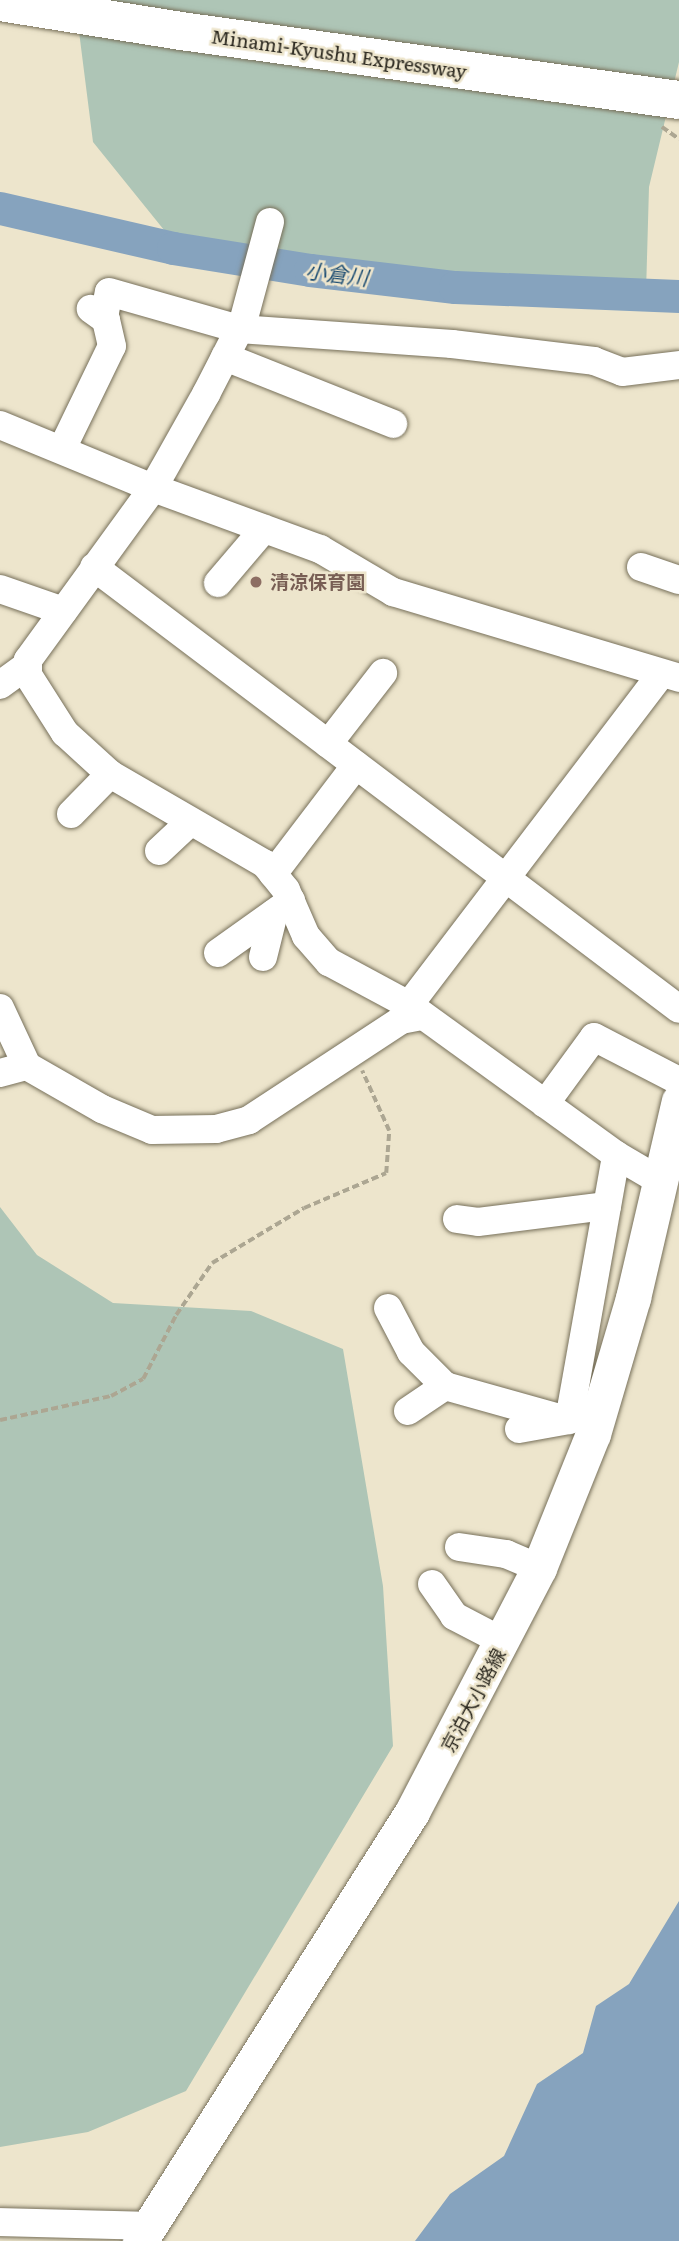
<!DOCTYPE html>
<meta charset="utf-8">
<style>
body{margin:0}
#map{position:relative;width:679px;height:2241px;overflow:hidden;background:#ede5cc;font-family:Literata,"Noto Sans JP",serif}
div>[style]{position:absolute}
.green>*{inset:0;background:#aec5b6}
.water>*{inset:0;background:#86a3be}
.river>*{height:33px;margin:-16.5px;padding:0 16.5px;transform-origin:16.5px;border-radius:16.5px;background:#86a3be}
.path>*{height:3.5px;margin-top:-1.75px;transform-origin:0;background:repeating-linear-gradient(90deg,#aca692 0 7px,transparent 0 10.5px)}
.roads{filter:drop-shadow(0 0 2px #77705a) drop-shadow(0 0 2px #77705a)}
.minor>*{height:28px;margin:-14px;padding:0 14px;transform-origin:14px;border-radius:14px;background:#fff}
.major>*{height:35px;margin:-17.5px;padding:0 17.5px;transform-origin:17.5px;border-radius:17.5px;background:#fff}
.highway>*{height:38px;margin:-19px;padding:0 19px;transform-origin:19px;border-radius:19px;background:#fff}
.dots>*{width:19px;height:19px;translate:-50% -50%;box-sizing:border-box;border:4px solid #ede5cc;border-radius:50%}
span{translate:-50% -50%;white-space:nowrap;text-align:center;line-height:1.15;-webkit-text-stroke:5px #ede5cc;paint-order:stroke}
.street-label{font-size:19px;color:#2b281f}
.education-label{font-size:19px;color:#785e54;font-weight:700}
.left{translate:0 -50%;text-align:left}
.water-label{font-size:21px;color:#1e4e73;font-style:italic}
</style>
<div id="map">
<div class="green">
<i style="clip-path:polygon(75px 0,679px 0,679px 62px,649px 187px,646px 293px,185px 256px,93px 142px)"></i>
<i style="clip-path:polygon(0 1207px,37px 1255px,113px 1303px,251px 1311px,343px 1349px,383px 1586px,393px 1746px,186px 2091px,88px 2132px,0 2147px)"></i>
</div>
<div class="water">
<i style="clip-path:polygon(679px 1901px,679px 2241px,415px 2241px,450px 2194px,504px 2156px,537px 2084px,583px 2053px,596px 2006px,629px 1984px)"></i>
</div>
<div class="river">
<i style="left:0;top:208px;width:178px;rotate:13deg"></i>
<i style="left:173px;top:248px;width:139px;rotate:9.1deg"></i>
<i style="left:310px;top:270px;width:146px;rotate:6.7deg"></i>
<i style="left:455px;top:287px;width:224px;rotate:2.3deg"></i>
</div>
<div class="path">
<i style="left:662px;top:127px;width:21px;rotate:35deg"></i>
<i style="left:0;top:1420px;width:114px;rotate:-12.2deg"></i>
<i style="left:111px;top:1396px;width:36px;rotate:-28deg"></i>
<i style="left:143px;top:1379px;width:72px;rotate:-62.7deg"></i>
<i style="left:176px;top:1315px;width:63px;rotate:-55.3deg"></i>
<i style="left:212px;top:1263px;width:107px;rotate:-30.9deg"></i>
<i style="left:304px;top:1208px;width:89px;rotate:-23.1deg"></i>
<i style="left:386px;top:1173px;width:42px;rotate:-85.9deg"></i>
<i style="left:389px;top:1131px;width:66px;rotate:-114.2deg"></i>
</div>
<div class="roads">
<div class="minor">
<i style="left:270px;top:222px;width:104px;rotate:105.1deg"></i>
<i style="left:243px;top:322px;width:81px;rotate:117.2deg"></i>
<i style="left:206px;top:394px;width:108px;rotate:119.4deg"></i>
<i style="left:153px;top:488px;width:213px;rotate:126deg"></i>
<i style="left:28px;top:660px;width:15px;rotate:90deg"></i>
<i style="left:28px;top:675px;width:69px;rotate:57.5deg"></i>
<i style="left:65px;top:733px;width:61px;rotate:42.3deg"></i>
<i style="left:110px;top:774px;width:179px;rotate:30.1deg"></i>
<i style="left:265px;top:864px;width:33px;rotate:51deg"></i>
<i style="left:286px;top:890px;width:50px;rotate:66.5deg"></i>
<i style="left:306px;top:936px;width:35px;rotate:49deg"></i>
<i style="left:329px;top:962px;width:91px;rotate:28.3deg"></i>
<i style="left:409px;top:1005px;width:256px;rotate:35.9deg"></i>
<i style="left:616px;top:1155px;width:53px;rotate:30.4deg"></i>
<i style="left:104px;top:317px;width:25px;rotate:-79deg"></i>
<i style="left:109px;top:292px;width:135px;rotate:15.9deg"></i>
<i style="left:239px;top:329px;width:214px;rotate:4deg"></i>
<i style="left:452px;top:344px;width:143px;rotate:6.8deg"></i>
<i style="left:594px;top:361px;width:30px;rotate:21deg"></i>
<i style="left:622px;top:372px;width:57px;rotate:-7deg"></i>
<i style="left:225px;top:357px;width:181px;rotate:21.7deg"></i>
<i style="left:0;top:425px;width:165px;rotate:22.4deg"></i>
<i style="left:153px;top:488px;width:178px;rotate:20.1deg"></i>
<i style="left:320px;top:549px;width:85px;rotate:30.5deg"></i>
<i style="left:393px;top:592px;width:299px;rotate:16.7deg"></i>
<i style="left:62px;top:449px;width:114px;rotate:-64.1deg"></i>
<i style="left:112px;top:346px;width:27px;rotate:-103deg"></i>
<i style="left:106px;top:320px;width:19px;rotate:-144deg"></i>
<i style="left:94px;top:567px;width:733px;rotate:37.07deg"></i>
<i style="left:641px;top:567px;width:40px;rotate:18.9deg"></i>
<i style="left:218px;top:583px;width:71px;rotate:-49.6deg"></i>
<i style="left:0;top:589px;width:67px;rotate:19.2deg"></i>
<i style="left:0;top:685px;width:34px;rotate:-36deg"></i>
<i style="left:328px;top:744px;width:90px;rotate:-52.2deg"></i>
<i style="left:71px;top:814px;width:56px;rotate:-45.7deg"></i>
<i style="left:159px;top:851px;width:42px;rotate:-43.1deg"></i>
<i style="left:273px;top:874px;width:137px;rotate:-52.7deg"></i>
<i style="left:218px;top:953px;width:90px;rotate:-35.5deg"></i>
<i style="left:263px;top:957px;width:45px;rotate:-76deg"></i>
<i style="left:409px;top:1005px;width:416px;rotate:-52.7deg"></i>
<i style="left:0;top:1008px;width:64px;rotate:65deg"></i>
<i style="left:27px;top:1066px;width:86px;rotate:29.8deg"></i>
<i style="left:102px;top:1109px;width:54px;rotate:22.8deg"></i>
<i style="left:152px;top:1130px;width:64px;rotate:-0.9deg"></i>
<i style="left:216px;top:1129px;width:34px;rotate:-15deg"></i>
<i style="left:249px;top:1120px;width:182px;rotate:-33.3deg"></i>
<i style="left:401px;top:1020px;width:21px;rotate:-11deg"></i>
<i style="left:0;top:1073px;width:28px;rotate:-15deg"></i>
<i style="left:545px;top:1104px;width:83px;rotate:-53.8deg"></i>
<i style="left:594px;top:1037px;width:96px;rotate:27.4deg"></i>
<i style="left:457px;top:1219px;width:21px;rotate:8deg"></i>
<i style="left:478px;top:1222px;width:130px;rotate:-7.1deg"></i>
<i style="left:388px;top:1308px;width:50px;rotate:62.4deg"></i>
<i style="left:411px;top:1352px;width:48px;rotate:45deg"></i>
<i style="left:408px;top:1411px;width:45px;rotate:-34deg"></i>
<i style="left:445px;top:1386px;width:114px;rotate:15.7deg"></i>
<i style="left:519px;top:1429px;width:51px;rotate:-10.2deg"></i>
<i style="left:569px;top:1420px;width:269px;rotate:-79.9deg"></i>
<i style="left:459px;top:1547px;width:48px;rotate:8.5deg"></i>
<i style="left:506px;top:1554px;width:36px;rotate:23deg"></i>
<i style="left:432px;top:1584px;width:39px;rotate:55deg"></i>
<i style="left:454px;top:1616px;width:56px;rotate:27.5deg"></i>
<i style="left:0;top:2222px;width:149px;rotate:1.5deg"></i>
</div>
<div class="major">
<i style="left:140px;top:2241px;width:508px;rotate:-57.62deg"></i>
<i style="left:412px;top:1812px;width:275px;rotate:-62.5deg"></i>
<i style="left:539px;top:1568px;width:144px;rotate:-68.1deg"></i>
<i style="left:593px;top:1434px;width:142px;rotate:-73.6deg"></i>
<i style="left:633px;top:1298px;width:202px;rotate:-76.9deg"></i>
</div>
<div class="highway">
<i style="left:0;top:2px;width:183px;rotate:9.1deg"></i>
<i style="left:181px;top:31px;width:503px;rotate:7.89deg"></i>
</div>
</div>
<div class="dots">
<i style="left:256px;top:582px;background:#8d6e63"></i>
</div>
<div class="street-label">
<span style="left:339px;top:54px;rotate:8deg">Minami-Kyushu Expressway</span>
<span style="left:473px;top:1700px;rotate:-62deg">京泊大小路線</span>
</div>
<div class="education-label">
<span class="left" style="left:270px;top:582px">清涼保育園</span>
</div>
<div class="water-label">
<span style="left:337px;top:273px;rotate:7deg">小倉川</span>
</div>
</div>
